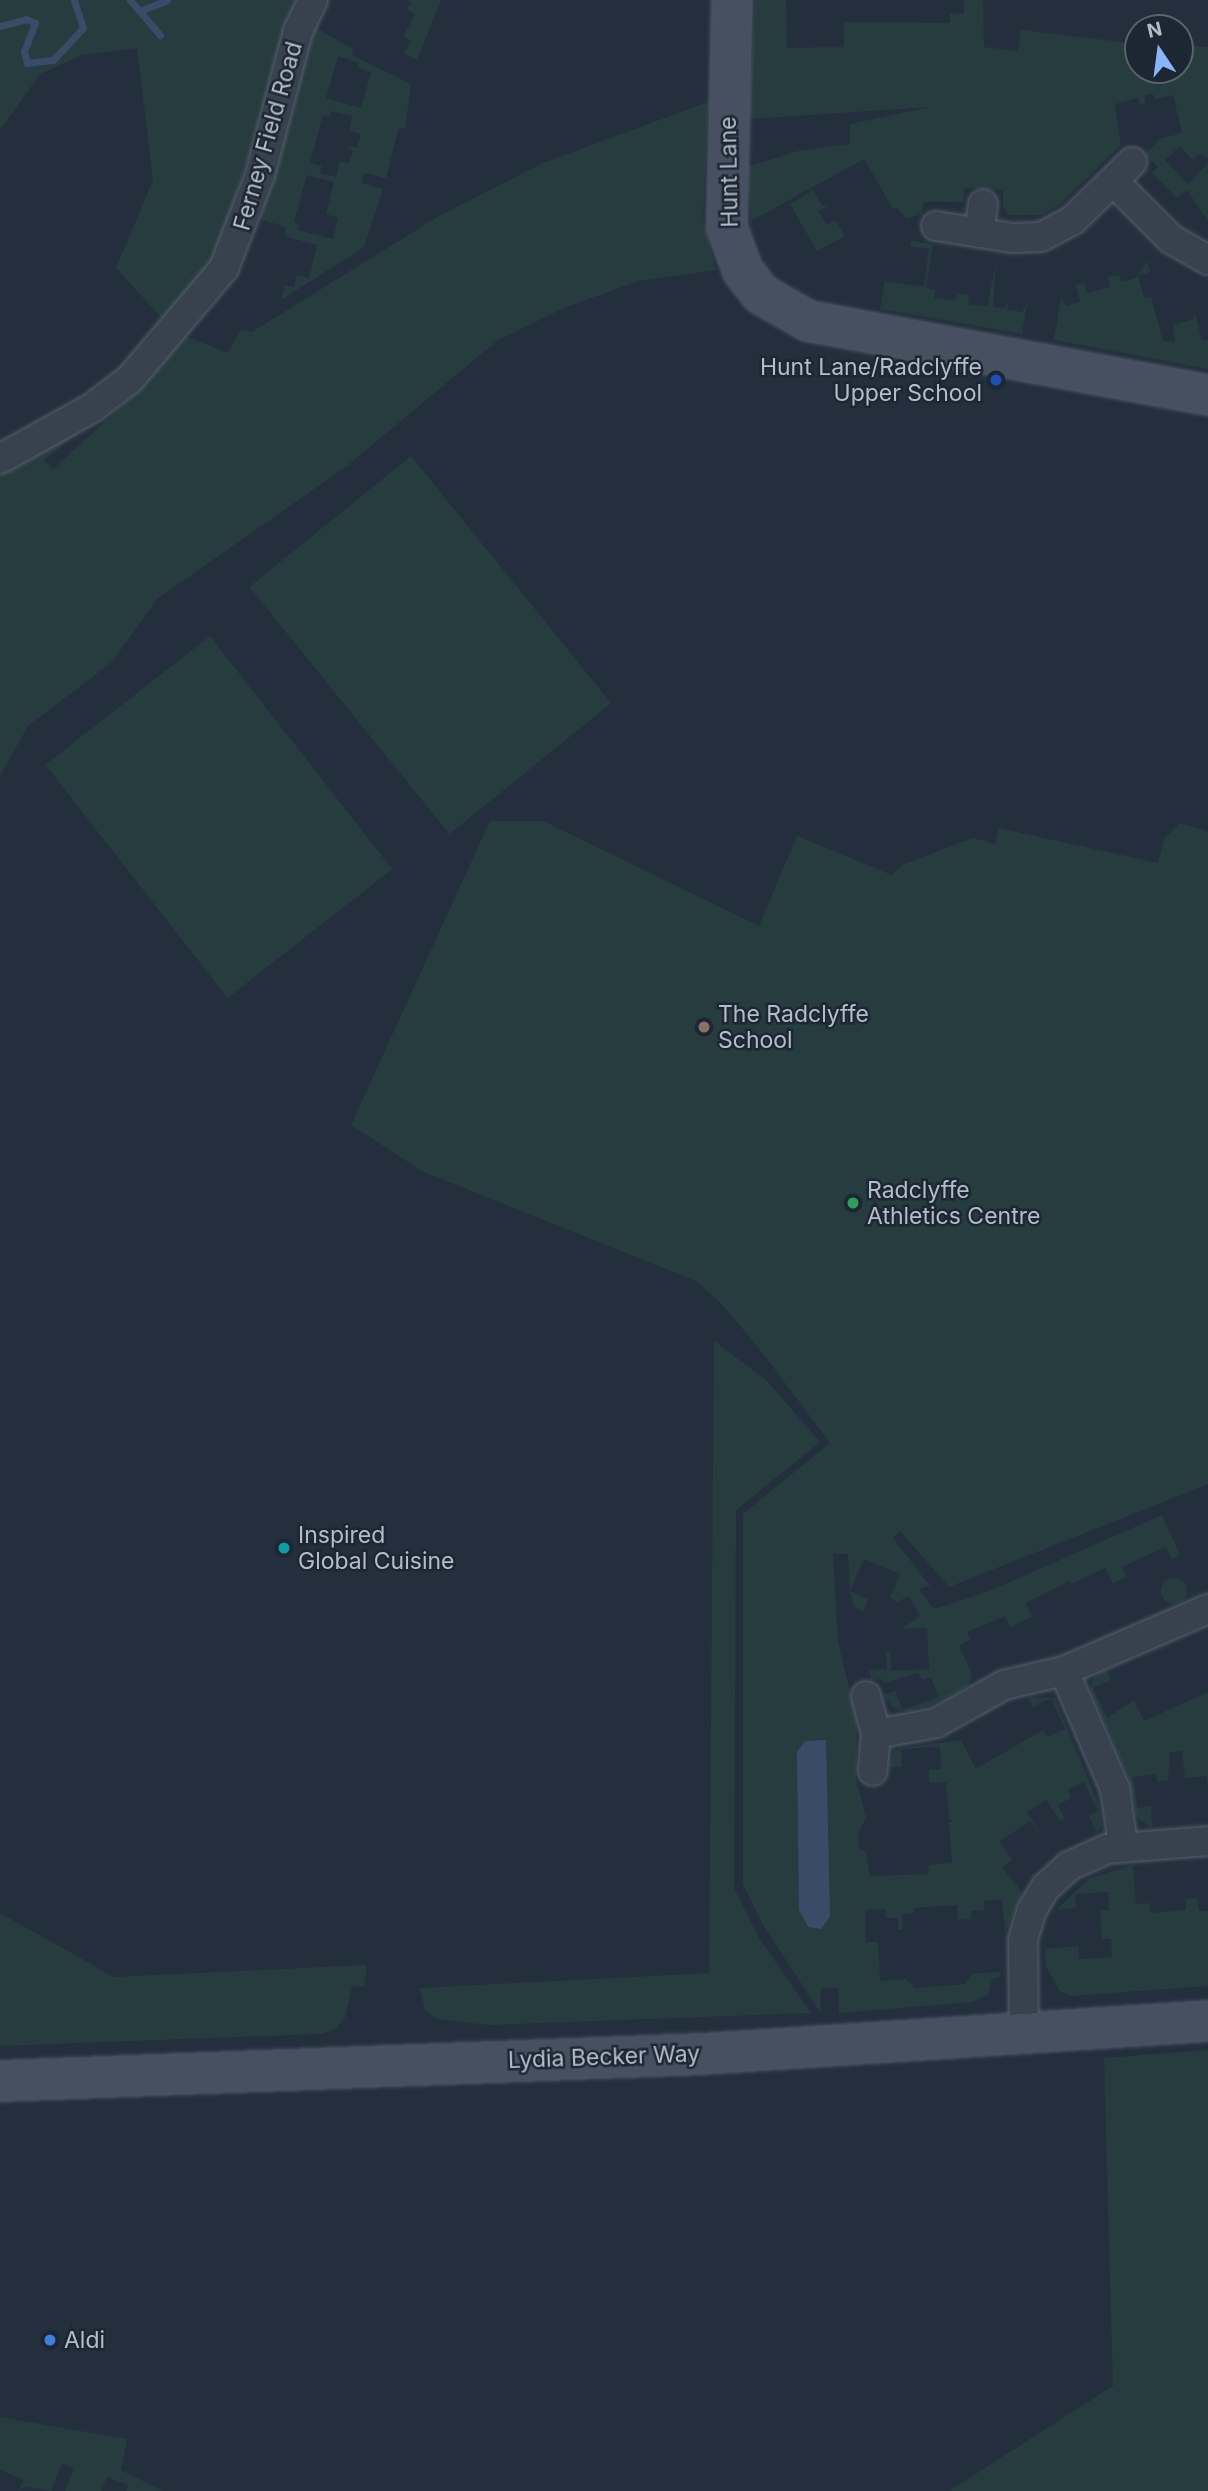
<!DOCTYPE html>
<style>
body{margin:0}
#map{position:relative;width:1208px;height:2491px;overflow:hidden;background:#242f3e;font-family:Inter,sans-serif}
div>[style]{position:absolute}
.green>*{inset:0;background:#263c3f;transform-origin:0 0}
.round{border-radius:50%}
.water>*{inset:0;background:#394c67}
.stream>*{height:7px;margin:-3.5px;padding:0 3.5px;transform-origin:3.5px;border-radius:3.5px;background:#394c67}
.roads{filter:drop-shadow(0 0 2px #565f6c) drop-shadow(0 0 2px #565f6c)}
.street>*{height:28px;margin:-14px;padding:0 14px;transform-origin:14px;border-radius:14px;background:#38414e}
.secondary>*{height:38px;margin:-19px;padding:0 19px;transform-origin:19px;border-radius:19px;background:#465061}
.dots>*{width:19px;height:19px;translate:-50% -50%;box-sizing:border-box;border:4px solid #1d2633;border-radius:50%}
span{translate:-50% -50%;white-space:nowrap;text-align:center;line-height:1.15;-webkit-text-stroke:5px #1d2633;paint-order:stroke}
.street-label{font-size:23px;color:#b4bcc9}
.poi-label{font-size:23px;color:#b4bcc9}
.right{translate:-100% -50%;text-align:right}
.left{translate:0 -50%;text-align:left}
.north{position:absolute;left:1124px;top:14px;width:70px;height:70px;box-sizing:border-box;background:#1d2633;border:2px solid #59626f;border-radius:50%;rotate:347deg;font-size:19px;font-weight:700;line-height:28px;text-align:center;color:#b4bcc9}
.north::after{content:'';display:block;margin:auto;width:24px;height:32px;background:#8ab4f8;clip-path:polygon(50% 0,100% 100%,50% 72%,0 100%)}
</style>
<div id="map">
<div class="green">
<i style="clip-path:polygon(0 0,300px 0,220px 243px,204px 277px,169px 326px,116px 268px,153px 180px,137px 48px,82px 55px,40px 74px,0 130px)"></i>
<i style="clip-path:polygon(407px 0,441px 0,417px 60px,404px 53px,411px 41px,403px 37px,415px 14px,407px 9px,411px 2px)"></i>
<i style="clip-path:polygon(755px 0,786px 0,787px 48px,844px 47px,844px 22px,950px 23px,950px 14px,964px 13px,964px 0,983px 0,984px 47px,1018px 51px,1021px 30px,1138px 44px,1138px 70px,1180px 70px,1180px 45px,1208px 47px,1208px 158px,1199px 154px,1193px 160px,1180px 146px,1165px 160px,1188px 184px,1208px 163px,1208px 221px,1187px 190px,1177px 198px,1152px 173px,1158px 167px,1145px 154px,1160px 139px,1182px 133px,1173px 95px,1155px 99px,1152px 93px,1144px 96px,1146px 103px,1140px 105px,1138px 98px,1115px 104px,1121px 145px,1060px 204px,1042px 215px,1009px 215px,1003px 207px,1003px 191px,965px 188px,963px 202px,924px 202px,922px 214px,906px 219px,897px 207px,893px 209px,864px 159px,751px 221px,747px 167px,802px 150px,850px 144px,850px 124px,930px 107px,749px 119px)"></i>
<i style="clip-path:polygon(evenodd,313px 26px,353px 49px,352px 55px,411px 84px,405px 129px,399px 127px,386px 178px,364px 173px,361px 183px,383px 189px,364px 247px,281px 300px,285px 285px,294px 287px,297px 275px,309px 278px,317px 245px,284px 236px,286px 227px,260px 219px,313px 26px,338px 56px,359px 63px,358px 68px,371px 72px,361px 108px,326px 98px,338px 56px,313px 26px,331px 111px,352px 116px,349px 131px,361px 134px,357px 148px,346px 145px,353px 151px,349px 164px,340px 161px,336px 177px,320px 173px,322px 166px,310px 163px,323px 115px,329px 117px,331px 111px,313px 26px,307px 175px,334px 182px,326px 214px,338px 218px,333px 239px,297px 230px,299px 224px,294px 222px,307px 175px)"></i>
<i style="clip-path:polygon(708px 102px,703px 219px,716px 270px,639px 281px,566px 307px,498px 340px,347px 466px,157px 599px,112px 662px,28px 726px,0 776px,0 470px,76px 427px,79px 432px,44px 460px,53px 469px,139px 390px,181px 334px,227px 353px,241px 330px,252px 332px,439px 216px,543px 163px)"></i>
<i style="clip-path:polygon(813px 190px,822px 206px,828px 206px,819px 211px,826px 225px,835px 220px,845px 236px,817px 251px,790px 204px)"></i>
<i style="clip-path:polygon(911px 241px,933px 244px,926px 288px,935px 290px,934px 298px,956px 301px,957px 293px,969px 295px,968px 304px,987px 307px,996px 262px,993px 307px,1005px 308px,1009px 300px,1007px 310px,1022px 312px,1027px 303px,1022px 334px,880px 309px,885px 281px,924px 287px,929px 249px,910px 246px)"></i>
<i style="clip-path:polygon(1147px 261px,1150px 272px,1138px 275px,1144px 298px,1151px 297px,1163px 341px,1175px 342px,1173px 325px,1194px 319px,1195px 312px,1202px 341px,1208px 340px,1208px 369px,1054px 340px,1061px 296px,1066px 306px,1080px 302px,1076px 285px,1084px 283px,1087px 293px,1110px 287px,1108px 277px,1119px 275px,1121px 282px,1136px 278px)"></i>
<i style="left:411px;top:456px;width:318px;height:208px;rotate:51deg"></i>
<i style="left:210px;top:636px;width:296px;height:209px;rotate:52deg"></i>
<i style="clip-path:polygon(490px 821px,543px 821px,759px 926px,797px 836px,892px 875px,902px 865px,973px 838px,995px 844px,999px 828px,1158px 863px,1164px 839px,1180px 823px,1208px 831px,1208px 1484px,949px 1587px,900px 1531px,893px 1538px,930px 1586px,919px 1589px,934px 1609px,987px 1592px,1162px 1515px,1180px 1555px,1172px 1559px,1166px 1547px,1122px 1567px,1127px 1577px,1113px 1583px,1105px 1568px,1071px 1584px,1069px 1581px,1026px 1603px,1032px 1617px,1010px 1627px,1005px 1616px,967px 1632px,970px 1639px,959px 1646px,972px 1674px,968px 1686px,930px 1706px,905px 1711px,893px 1708px,884px 1695px,895px 1691px,903px 1710px,938px 1697px,931px 1677px,922px 1680px,918px 1673px,883px 1683px,882px 1679px,871px 1680px,869px 1670px,887px 1669px,886px 1651px,890px 1650px,891px 1671px,929px 1669px,927px 1628px,901px 1629px,920px 1616px,909px 1596px,897px 1602px,890px 1598px,900px 1574px,864px 1559px,850px 1591px,868px 1599px,863px 1612px,854px 1607px,850px 1592px,848px 1554px,833px 1554px,838px 1641px,857px 1721px,856px 1779px,866px 1817px,858px 1834px,859px 1848px,866px 1852px,870px 1876px,929px 1874px,928px 1865px,952px 1863px,949px 1822px,954px 1822px,949px 1819px,946px 1782px,930px 1783px,929px 1779px,929px 1770px,941px 1769px,940px 1747px,901px 1749px,902px 1767px,890px 1767px,894px 1751px,901px 1748px,961px 1740px,976px 1769px,1043px 1730px,1047px 1737px,1065px 1729px,1051px 1698px,1033px 1707px,1028px 1697px,1055px 1698px,1098px 1804px,1102px 1826px,1097px 1833px,1089px 1816px,1098px 1811px,1084px 1782px,1068px 1789px,1071px 1798px,1058px 1805px,1065px 1819px,1060px 1821px,1046px 1800px,1027px 1812px,1041px 1834px,1030px 1821px,1000px 1841px,1012px 1860px,1002px 1868px,1023px 1893px,1005px 1933px,1002px 1899px,984px 1901px,984px 1910px,971px 1911px,971px 1919px,958px 1920px,957px 1905px,914px 1908px,914px 1913px,902px 1914px,903px 1929px,898px 1930px,898px 1918px,886px 1918px,885px 1909px,865px 1910px,866px 1942px,878px 1942px,880px 1981px,906px 1979px,915px 1988px,965px 1984px,974px 1973px,1001px 1972px,1000px 1977px,992px 1979px,988px 1994px,973px 2002px,839px 2013px,838px 1988px,821px 1988px,820px 2012px,763px 1925px,743px 1884px,743px 1514px,830px 1443px,761px 1351px,722px 1304px,696px 1281px,422px 1171px,351px 1125px)"></i>
<i style="clip-path:polygon(714px 1341px,767px 1381px,820px 1442px,736px 1510px,734px 1888px,759px 1938px,811px 2013px,488px 2025px,438px 2019px,425px 2010px,420px 1988px,709px 1973px)"></i>
<i class="round" style="left:1161px;top:1578px;width:26px;height:26px"></i>
<i style="clip-path:polygon(1107px 1670px,1111px 1680px,1093px 1688px,1107px 1718px,1134px 1700px,1144px 1721px,1208px 1692px,1208px 1794px,1207px 1776px,1185px 1778px,1182px 1751px,1170px 1752px,1168px 1780px,1157px 1782px,1156px 1774px,1133px 1777px,1137px 1808px,1151px 1806px,1152px 1828px,1137px 1817px,1128px 1777px,1090px 1689px,1094px 1677px)"></i>
<i style="clip-path:polygon(1133px 1865px,1136px 1904px,1149px 1903px,1150px 1913px,1186px 1910px,1186px 1899px,1197px 1898px,1199px 1911px,1208px 1911px,1208px 1986px,1071px 1996px,1060px 1991px,1046px 1967px,1045px 1949px,1078px 1946px,1079px 1959px,1112px 1957px,1111px 1939px,1102px 1939px,1100px 1911px,1109px 1910px,1108px 1892px,1075px 1894px,1076px 1908px,1056px 1910px,1090px 1878px)"></i>
<i style="clip-path:polygon(0 1913px,114px 1977px,367px 1965px,364px 1987px,352px 1986px,345px 2018px,334px 2030px,319px 2034px,0 2046px)"></i>
<i style="clip-path:polygon(1208px 2050px,1208px 2491px,949px 2491px,1113px 2386px,1104px 2058px)"></i>
<i style="clip-path:polygon(0 2417px,127px 2439px,121px 2470px,163px 2491px,126px 2491px,128px 2485px,107px 2477px,101px 2491px,65px 2491px,74px 2468px,62px 2463px,51px 2491px,25px 2487px,19px 2491px,23px 2480px,0 2470px)"></i>
</div>
<div class="water">
<i style="clip-path:polygon(826px 1740px,830px 1917px,821px 1929px,808px 1927px,799px 1910px,797px 1752px,805px 1741px)"></i>
</div>
<div class="stream">
<i style="left:130px;top:0;width:46px;rotate:49.4deg"></i>
<i style="left:140px;top:11px;width:29px;rotate:-22deg"></i>
<i style="left:0;top:26px;width:27px;rotate:-15deg"></i>
<i style="left:26px;top:19px;width:10px;rotate:24deg"></i>
<i style="left:35px;top:23px;width:30px;rotate:111deg"></i>
<i style="left:24px;top:51px;width:12px;rotate:76deg"></i>
<i style="left:27px;top:63px;width:26px;rotate:-7deg"></i>
<i style="left:53px;top:60px;width:44px;rotate:-46.8deg"></i>
<i style="left:83px;top:28px;width:29px;rotate:-108deg"></i>
</div>
<div class="roads">
<div class="street">
<i style="left:1113px;top:181px;width:27px;rotate:-45deg"></i>
<i style="left:936px;top:226px;width:78px;rotate:8.9deg"></i>
<i style="left:1013px;top:238px;width:28px;rotate:-2deg"></i>
<i style="left:1041px;top:237px;width:36px;rotate:-28deg"></i>
<i style="left:1073px;top:220px;width:56px;rotate:-44.3deg"></i>
<i style="left:1113px;top:181px;width:82px;rotate:45deg"></i>
<i style="left:1171px;top:239px;width:43px;rotate:29.6deg"></i>
<i style="left:979px;top:233px;width:29px;rotate:-82deg"></i>
<i style="left:0;top:459px;width:105px;rotate:-29deg"></i>
<i style="left:92px;top:408px;width:48px;rotate:-37.3deg"></i>
<i style="left:130px;top:379px;width:145px;rotate:-49.7deg"></i>
<i style="left:224px;top:268px;width:100px;rotate:-68.8deg"></i>
<i style="left:260px;top:175px;width:149px;rotate:-75.2deg"></i>
<i style="left:298px;top:31px;width:34px;rotate:-64deg"></i>
<i style="left:1064px;top:1671px;width:129px;rotate:66.6deg"></i>
<i style="left:1115px;top:1789px;width:57px;rotate:81.9deg"></i>
<i style="left:866px;top:1696px;width:39px;rotate:75deg"></i>
<i style="left:876px;top:1734px;width:37px;rotate:95deg"></i>
<i style="left:876px;top:1734px;width:61px;rotate:-10.4deg"></i>
<i style="left:936px;top:1723px;width:78px;rotate:-29.2deg"></i>
<i style="left:1004px;top:1685px;width:62px;rotate:-13.1deg"></i>
<i style="left:1064px;top:1671px;width:157px;rotate:-23.3deg"></i>
<i style="left:1024px;top:2034px;width:95px;rotate:-90.6deg"></i>
<i style="left:1023px;top:1939px;width:30px;rotate:-73deg"></i>
<i style="left:1032px;top:1910px;width:27px;rotate:-59deg"></i>
<i style="left:1046px;top:1887px;width:31px;rotate:-42deg"></i>
<i style="left:1069px;top:1866px;width:42px;rotate:-24.1deg"></i>
<i style="left:1107px;top:1849px;width:101px;rotate:-4.5deg"></i>
</div>
<div class="secondary">
<i style="left:732px;top:0;width:228px;rotate:91.3deg"></i>
<i style="left:727px;top:228px;width:46px;rotate:69.6deg"></i>
<i style="left:743px;top:271px;width:29px;rotate:52deg"></i>
<i style="left:761px;top:294px;width:54px;rotate:29.9deg"></i>
<i style="left:808px;top:321px;width:407px;rotate:10.5deg"></i>
<i style="left:0;top:2081px;width:703px;rotate:-2.2deg"></i>
<i style="left:702px;top:2054px;width:507px;rotate:-3.73deg"></i>
</div>
</div>
<div class="dots">
<i style="left:996px;top:380px;background:#1a4fb4"></i>
<i style="left:704px;top:1027px;background:#8d6e63"></i>
<i style="left:853px;top:1203px;background:#2e9e5b"></i>
<i style="left:284px;top:1548px;background:#0f9aa8"></i>
<i style="left:50px;top:2340px;background:#3f7fe0"></i>
</div>
<div class="street-label">
<span style="left:268px;top:136px;rotate:-74deg">Ferney Field Road</span>
<span style="left:729px;top:172px;rotate:-91deg">Hunt Lane</span>
<span style="left:604px;top:2057px;rotate:-2deg">Lydia Becker Way</span>
</div>
<div class="poi-label">
<span class="right" style="left:982px;top:380px">Hunt Lane/Radclyffe<br>Upper School</span>
<span class="left" style="left:718px;top:1027px">The Radclyffe<br>School</span>
<span class="left" style="left:867px;top:1203px">Radclyffe<br>Athletics Centre</span>
<span class="left" style="left:298px;top:1548px">Inspired<br>Global Cuisine</span>
<span class="left" style="left:64px;top:2340px">Aldi</span>
</div>
<div class="north">N</div>
</div>
